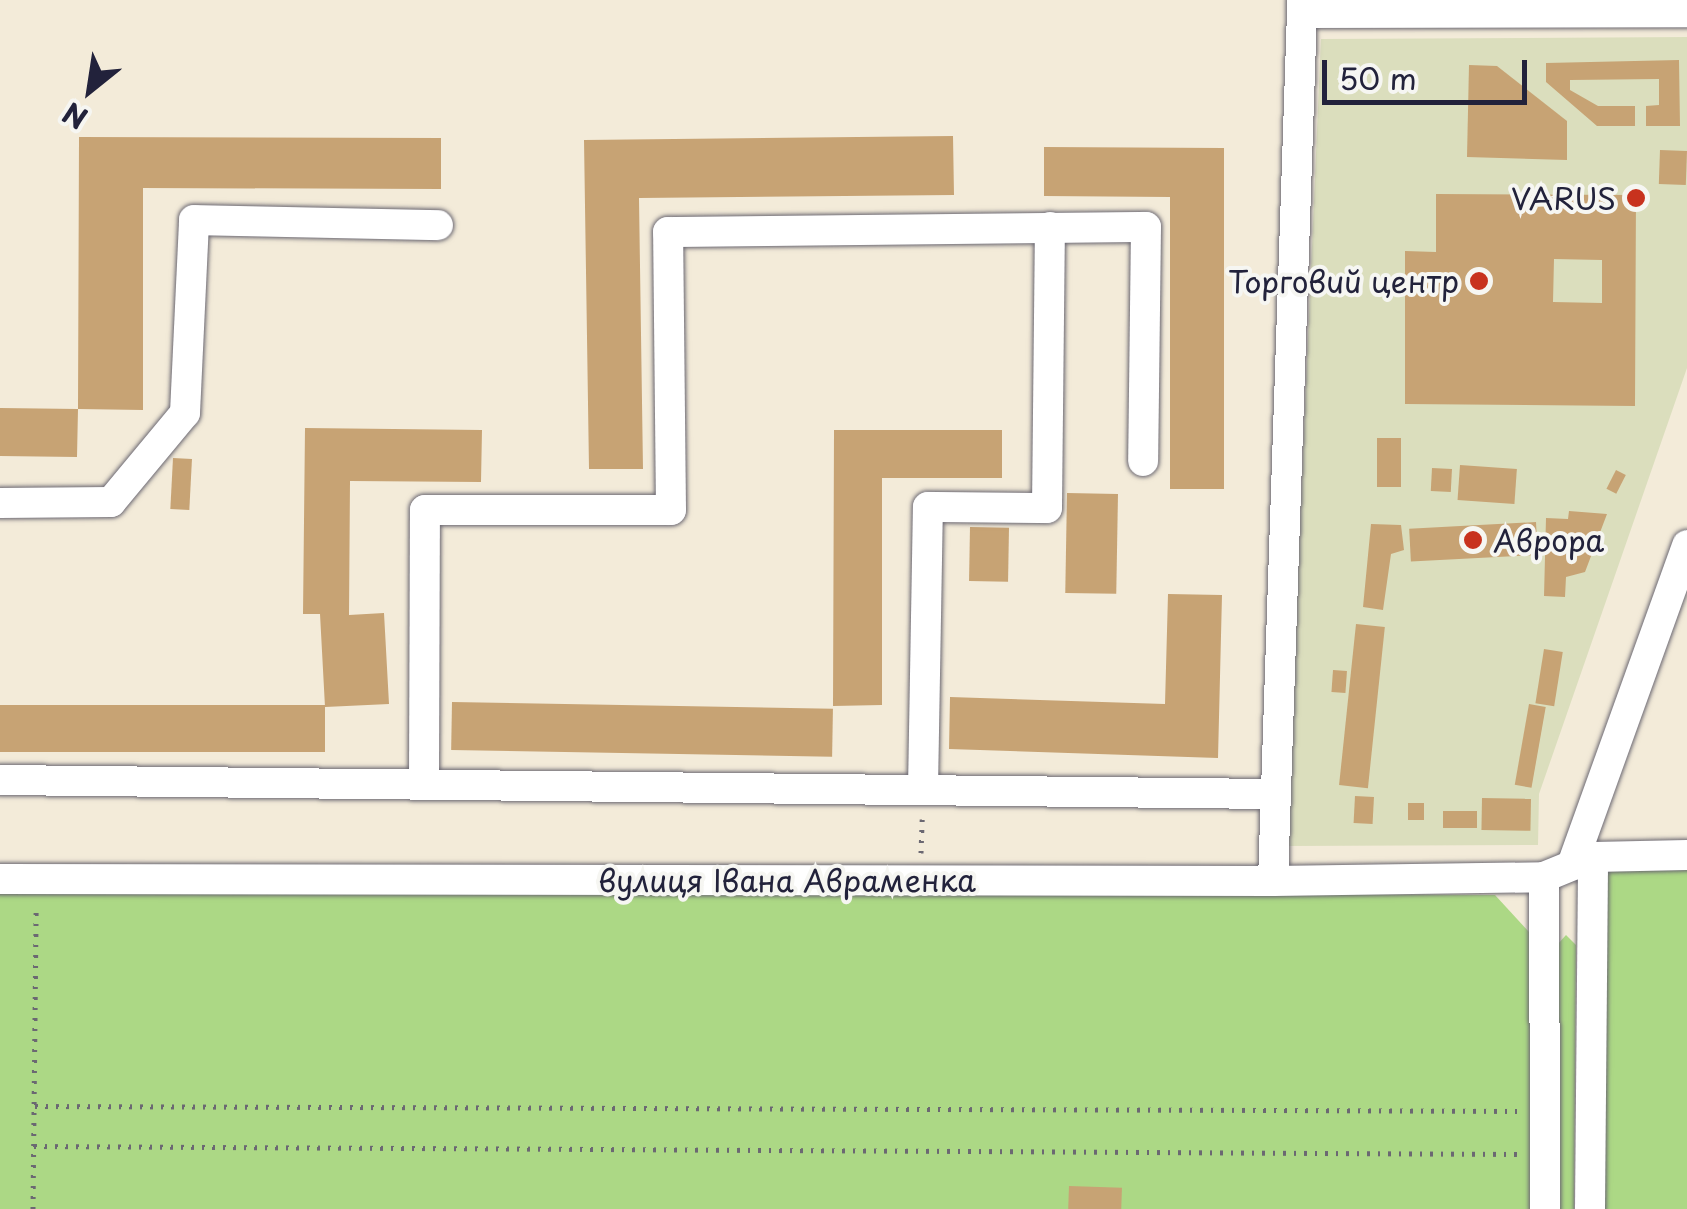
<!DOCTYPE html>
<meta charset="utf-8">
<style>
body{margin:0}
#map{position:relative;width:1687px;height:1209px;overflow:hidden;background:#f3ebd9;font-family:"Playpen Sans",sans-serif}
div>[style]{position:absolute}
.built>*{inset:0;background:#dbdebd}
.green>*{inset:0;background:#acd885;transform-origin:0 0}
.building>*{inset:0;background:#c7a374;transform-origin:0 0}
.path>*{height:5px;margin-top:-2.5px;transform-origin:0;background:repeating-linear-gradient(90deg,#6b6872 0 2.5px,transparent 0 10.5px)}
.roads{filter:drop-shadow(0 0 2px #6b6872) drop-shadow(0 0 2px #6b6872)}
.minor>*{height:30px;margin:-15px;padding:0 15px;transform-origin:15px;border-radius:15px;background:#fff}
.dots>*{width:28px;height:28px;translate:-50% -50%;box-sizing:border-box;border:5px solid #f6f6f2;border-radius:50%}
span{translate:-50% -50%;white-space:nowrap;text-align:center;line-height:1.15;-webkit-text-stroke:8px #f6f6f2;paint-order:stroke}
.poi-label{font-size:30px;color:#22223b}
.right{translate:-100% -50%;text-align:right}
.left{translate:0 -50%;text-align:left}
.street-label{font-size:30px;color:#22223b}
.north{position:absolute;left:40px;top:40px;width:100px;height:100px;-webkit-text-stroke:8px #f6f6f2;paint-order:stroke;rotate:210deg;font-size:28px;font-weight:700;line-height:40px;text-align:center;color:#22223b}
.north::after{content:'';display:block;margin:auto;width:35px;height:45px;background:#22223b;clip-path:polygon(50% 0,100% 100%,50% 72%,0 100%)}
.scale{position:absolute;left:1322px;top:60px;width:205px;height:45px;box-sizing:border-box;border:5px solid #22223b;border-top:0;padding-left:12px;font-size:30px;line-height:35px;white-space:nowrap;color:#22223b;-webkit-text-stroke:8px #f6f6f2;paint-order:stroke}
</style>
<div id="map">
<div class="built">
<i style="clip-path:polygon(1687px 37px,1687px 368px,1539px 794px,1538px 845px,1286px 846px,1321px 39px)"></i>
</div>
<div class="green">
<i style="left:1687px;top:855px;width:354px;height:94px;rotate:90deg"></i>
<i style="clip-path:polygon(0 886px,1495px 895px,1529px 932px,1532px 1209px,0 1209px)"></i>
<i style="clip-path:polygon(1566px 935px,1576px 945px,1574px 1209px,1555px 1209px,1557px 945px)"></i>
</div>
<div class="building">
<i style="clip-path:polygon(1679px 60px,1680px 126px,1646px 126px,1646px 106px,1659px 105px,1659px 79px,1570px 80px,1570px 90px,1598px 106px,1635px 106px,1635px 126px,1597px 126px,1546px 82px,1546px 63px)"></i>
<i style="clip-path:polygon(1469px 65px,1497px 66px,1567px 121px,1567px 160px,1467px 157px)"></i>
<i style="clip-path:polygon(953px 136px,954px 195px,639px 198px,643px 469px,589px 469px,584px 140px)"></i>
<i style="clip-path:polygon(79px 137px,441px 138px,441px 189px,143px 188px,143px 410px,78px 409px,77px 457px,0 456px,0 408px,78px 409px)"></i>
<i style="clip-path:polygon(1044px 147px,1224px 148px,1224px 489px,1170px 489px,1170px 197px,1044px 196px)"></i>
<i style="left:1660px;top:150px;width:27px;height:34px;rotate:2deg"></i>
<i style="clip-path:polygon(evenodd,1436px 194px,1636px 195px,1635px 406px,1405px 404px,1405px 251px,1436px 252px,1436px 194px,1554px 259px,1602px 260px,1602px 303px,1553px 302px,1554px 259px)"></i>
<i style="clip-path:polygon(305px 428px,482px 430px,481px 482px,350px 481px,349px 615px,384px 613px,389px 704px,325px 707px,320px 614px,303px 614px)"></i>
<i style="clip-path:polygon(834px 430px,1002px 430px,1002px 478px,882px 478px,882px 705px,833px 706px)"></i>
<i style="left:1377px;top:438px;width:24px;height:49px"></i>
<i style="left:173px;top:458px;width:19px;height:51px;rotate:3deg"></i>
<i style="left:1460px;top:465px;width:57px;height:35px;rotate:4deg"></i>
<i style="left:1432px;top:468px;width:20px;height:23px;rotate:3deg"></i>
<i style="left:1616px;top:470px;width:11px;height:21px;rotate:27deg"></i>
<i style="left:1067px;top:493px;width:51px;height:100px;rotate:1deg"></i>
<i style="clip-path:polygon(1569px 511px,1607px 514px,1585px 572px,1566px 577px,1565px 597px,1544px 596px,1546px 518px,1568px 519px)"></i>
<i style="left:1536px;top:522px;width:33px;height:127px;rotate:87deg"></i>
<i style="clip-path:polygon(1371px 524px,1401px 525px,1404px 550px,1391px 554px,1383px 610px,1363px 607px)"></i>
<i style="left:970px;top:527px;width:39px;height:54px;rotate:1deg"></i>
<i style="clip-path:polygon(1168px 594px,1222px 595px,1218px 758px,949px 749px,950px 697px,1165px 704px)"></i>
<i style="left:1356px;top:624px;width:29px;height:162px;rotate:6deg"></i>
<i style="left:1544px;top:649px;width:19px;height:55px;rotate:9deg"></i>
<i style="left:1333px;top:670px;width:14px;height:22px;rotate:4deg"></i>
<i style="left:452px;top:702px;width:381px;height:48px;rotate:1deg"></i>
<i style="left:1529px;top:704px;width:17px;height:82px;rotate:10deg"></i>
<i style="left:0;top:705px;width:325px;height:47px"></i>
<i style="left:1355px;top:796px;width:19px;height:27px;rotate:3deg"></i>
<i style="left:1482px;top:798px;width:49px;height:32px;rotate:1deg"></i>
<i style="left:1424px;top:803px;width:17px;height:16px;rotate:90deg"></i>
<i style="left:1477px;top:811px;width:17px;height:34px;rotate:90deg"></i>
<i style="left:1069px;top:1186px;width:53px;height:23px;rotate:2deg"></i>
</div>
<div class="path">
<i style="left:921px;top:853px;width:34px;rotate:-88deg"></i>
<i style="left:35px;top:1106px;width:1482px;rotate:0.19deg"></i>
<i style="left:34px;top:1146px;width:1483px;rotate:0.31deg"></i>
<i style="left:33px;top:1209px;width:302px;rotate:-89.4deg"></i>
</div>
<div class="roads">
<div class="minor">
<i style="left:1302px;top:0;width:13px;rotate:90deg"></i>
<i style="left:1302px;top:13px;width:385px;rotate:-0.1deg"></i>
<i style="left:0;top:503px;width:111px;rotate:-0.5deg"></i>
<i style="left:111px;top:502px;width:116px;rotate:-50.3deg"></i>
<i style="left:185px;top:413px;width:193px;rotate:-87.3deg"></i>
<i style="left:194px;top:220px;width:244px;rotate:1.2deg"></i>
<i style="left:0;top:780px;width:1275px;rotate:0.63deg"></i>
<i style="left:424px;top:781px;width:271px;rotate:-89.8deg"></i>
<i style="left:425px;top:510px;width:246px"></i>
<i style="left:671px;top:510px;width:278px;rotate:-90.6deg"></i>
<i style="left:668px;top:232px;width:478px;rotate:-0.6deg"></i>
<i style="left:1146px;top:227px;width:234px;rotate:90.7deg"></i>
<i style="left:923px;top:789px;width:282px;rotate:-89deg"></i>
<i style="left:928px;top:507px;width:119px;rotate:0.5deg"></i>
<i style="left:1047px;top:508px;width:281px;rotate:-89.4deg"></i>
<i style="left:1572px;top:865px;width:340px;rotate:-70.2deg"></i>
<i style="left:1544px;top:877px;width:332px;rotate:89.8deg"></i>
<i style="left:0;top:879px;width:1273px;rotate:0.09deg"></i>
<i style="left:1273px;top:881px;width:271px;rotate:-0.8deg"></i>
<i style="left:1544px;top:877px;width:53px;rotate:-22.2deg"></i>
<i style="left:1593px;top:857px;width:94px;rotate:-1.2deg"></i>
<i style="left:1273px;top:881px;width:868px;rotate:-88.09deg"></i>
<i style="left:1590px;top:1209px;width:352px;rotate:-89.5deg"></i>
</div>
</div>
<div class="dots">
<i style="left:1636px;top:198px;background:#c8321e"></i>
<i style="left:1479px;top:281px;background:#c8321e"></i>
<i style="left:1473px;top:540px;background:#c8321e"></i>
</div>
<div class="poi-label">
<span class="right" style="left:1616px;top:198px">VARUS</span>
<span class="right" style="left:1459px;top:281px">Торговий центр</span>
<span class="left" style="left:1493px;top:540px">Аврора</span>
</div>
<div class="street-label">
<span style="left:787px;top:880px">вулиця Івана Авраменка</span>
</div>
<div class="north">N</div>
<div class="scale">50 m</div>
</div>
